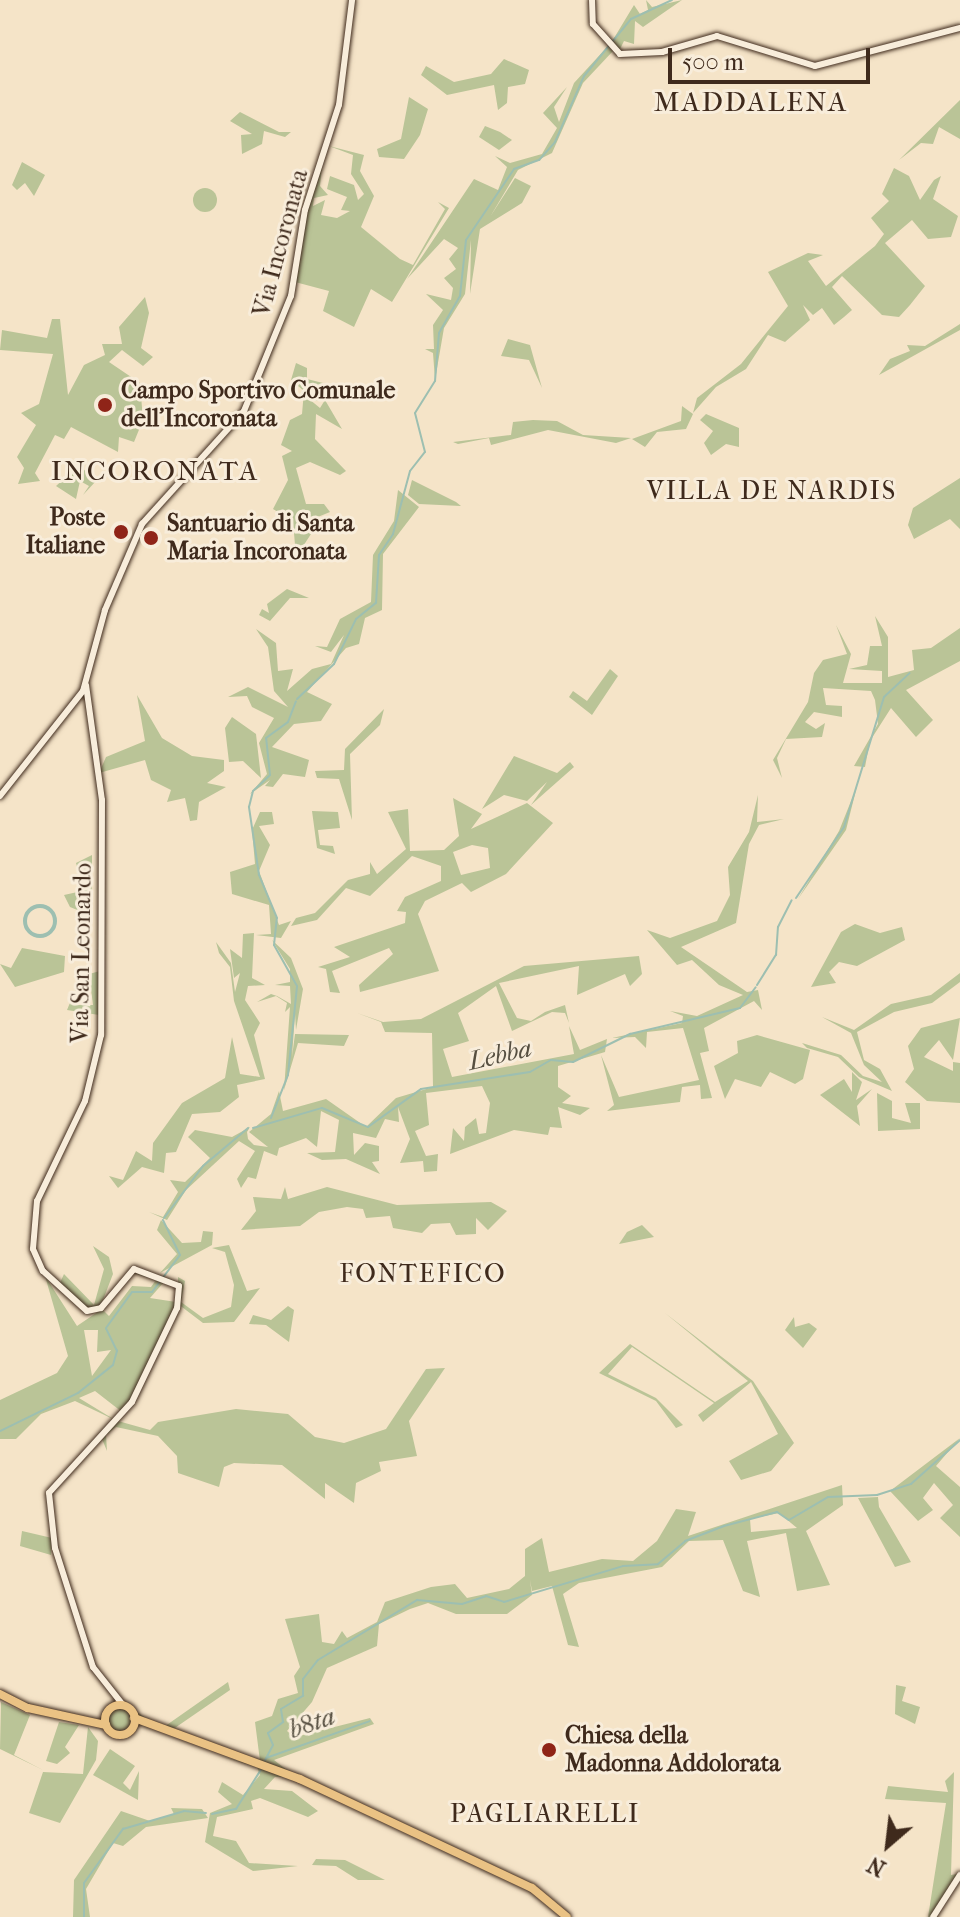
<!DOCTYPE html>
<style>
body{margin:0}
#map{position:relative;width:960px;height:1917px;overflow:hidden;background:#f5e4c8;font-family:"IM FELL French Canon",serif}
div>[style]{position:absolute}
.green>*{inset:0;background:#bac497}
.round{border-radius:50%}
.stream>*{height:2px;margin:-1px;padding:0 1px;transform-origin:1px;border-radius:1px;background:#9dbfb1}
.canal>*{height:4px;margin:-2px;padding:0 2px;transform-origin:2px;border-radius:2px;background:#9dbfb1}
.canal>.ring{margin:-2px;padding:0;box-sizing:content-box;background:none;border:4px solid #9dbfb1;border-radius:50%}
.roads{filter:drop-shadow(0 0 2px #3f2a1c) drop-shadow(0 0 2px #3f2a1c)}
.secondary>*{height:6px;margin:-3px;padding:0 3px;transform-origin:3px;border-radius:3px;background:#f8eddb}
.primary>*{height:8px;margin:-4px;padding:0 4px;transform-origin:4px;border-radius:4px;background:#eac284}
.primary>.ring{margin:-4px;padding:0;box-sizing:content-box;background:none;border:8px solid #eac284;border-radius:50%}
.dots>*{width:22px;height:22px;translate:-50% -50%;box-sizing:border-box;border:4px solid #f8eddb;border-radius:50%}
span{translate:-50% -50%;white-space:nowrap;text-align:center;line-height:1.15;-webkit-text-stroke:6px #f8eddb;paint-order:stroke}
.street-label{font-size:24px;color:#3f2a1c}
.poi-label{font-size:24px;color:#3f2a1c;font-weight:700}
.left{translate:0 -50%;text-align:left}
.right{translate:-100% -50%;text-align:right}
.neighbourhood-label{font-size:26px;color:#3f2a1c;letter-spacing:2px}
.water-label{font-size:26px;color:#564f41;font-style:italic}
.quarter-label{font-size:28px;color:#3f2a1c;letter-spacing:2px}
.north{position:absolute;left:848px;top:1805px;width:80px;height:80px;-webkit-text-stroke:6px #f8eddb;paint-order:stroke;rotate:208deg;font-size:22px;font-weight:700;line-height:32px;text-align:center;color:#3f2a1c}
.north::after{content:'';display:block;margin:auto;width:28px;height:36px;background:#3f2a1c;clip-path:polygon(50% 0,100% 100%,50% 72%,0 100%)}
.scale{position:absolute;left:668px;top:48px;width:202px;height:36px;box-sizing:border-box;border:4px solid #3f2a1c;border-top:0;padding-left:10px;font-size:24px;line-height:28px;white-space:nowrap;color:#3f2a1c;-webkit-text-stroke:6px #f8eddb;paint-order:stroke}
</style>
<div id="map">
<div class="green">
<i style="clip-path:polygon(646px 0,652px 7px,682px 0,643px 27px,635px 21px,634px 44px,624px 41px,619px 51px,611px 43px,634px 5px,640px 14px,648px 10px)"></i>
<i style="clip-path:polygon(608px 46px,613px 51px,583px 83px,552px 153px,518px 170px,490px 217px,515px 178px,531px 186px,522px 203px,480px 229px,470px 294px,471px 240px,465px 294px,444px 328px,435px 380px,433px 353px,425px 349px,434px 349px,433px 325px,443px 310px,426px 294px,451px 300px,453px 288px,444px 278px,456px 269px,449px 259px,458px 248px,444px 239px,407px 279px,474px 179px,498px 190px,507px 167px,495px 156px,510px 163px,542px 154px,557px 128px,543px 113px,567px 87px,554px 107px,559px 122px,574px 83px)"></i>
<i style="clip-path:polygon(504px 59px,529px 70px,525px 84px,508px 87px,507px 103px,498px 110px,494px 85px,447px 95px,421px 75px,426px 66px,454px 82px,491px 74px)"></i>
<i style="clip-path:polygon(409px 97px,428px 109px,420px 135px,404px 159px,379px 157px,377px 149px,401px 139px)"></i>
<i style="clip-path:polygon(960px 100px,960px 139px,939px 127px,933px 144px,921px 143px,899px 160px)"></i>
<i style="clip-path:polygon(240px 112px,279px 132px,291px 132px,285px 137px,264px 131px,262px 144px,242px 154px,241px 135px,252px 134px,230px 121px)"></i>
<i style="clip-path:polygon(485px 126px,500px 132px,512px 140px,499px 150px,479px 137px)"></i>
<i style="clip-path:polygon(329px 146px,364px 155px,360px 171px,374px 196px,361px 227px,400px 259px,413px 265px,445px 209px,438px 202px,449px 208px,392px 302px,371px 289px,354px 327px,323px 311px,329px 291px,295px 282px,305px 217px,322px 166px,320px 186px,328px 195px,314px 198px,313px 206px,325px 200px,321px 215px,337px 218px,350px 211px,341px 210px,347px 197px,327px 189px,330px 176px,354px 185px,358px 200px,364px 194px,351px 174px,353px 155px)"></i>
<i style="clip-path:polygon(22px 162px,45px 175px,34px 196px,25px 183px,17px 190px,12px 185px)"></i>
<i style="clip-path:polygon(894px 168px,909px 176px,920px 200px,934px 180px,941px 176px,933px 199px,958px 216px,951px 237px,928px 239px,912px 220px,885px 243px,925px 286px,910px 305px,899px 317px,882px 315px,842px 276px,832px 287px,852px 310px,844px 317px,834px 325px,822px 308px,813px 315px,803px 305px,810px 320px,785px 342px,768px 335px,746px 369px,716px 387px,693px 413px,697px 398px,741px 364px,788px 306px,768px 272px,808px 253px,823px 255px,808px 261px,826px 286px,875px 246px,884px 234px,871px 218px,889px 201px,882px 194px)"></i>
<i class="round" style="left:193px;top:188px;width:24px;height:24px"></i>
<i style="clip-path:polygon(145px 297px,149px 313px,141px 348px,153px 357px,143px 366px,122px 350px,109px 362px,140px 383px,143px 420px,134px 442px,119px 437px,118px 452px,71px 427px,64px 439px,55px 435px,35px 473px,40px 481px,18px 484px,24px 468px,17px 457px,36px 425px,21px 413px,39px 404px,53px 354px,0 350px,2px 330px,47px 338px,52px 319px,60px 319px,68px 395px,84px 365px,105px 355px,102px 344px,122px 344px,119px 327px)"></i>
<i style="clip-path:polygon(960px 324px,960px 330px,879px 375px,890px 359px,910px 351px,907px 345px,925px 346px)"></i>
<i style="clip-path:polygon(508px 339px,530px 345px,542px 388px,529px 360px,501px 356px)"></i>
<i style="clip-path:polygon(296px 363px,307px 368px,307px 379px,323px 383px,318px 401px,309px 399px,320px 408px,325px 400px,342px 429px,316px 414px,315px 439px,346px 471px,340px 475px,310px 462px,296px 468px,306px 504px,324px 504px,330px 512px,308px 521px,311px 534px,296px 557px,293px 521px,273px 509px,288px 480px,282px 456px,292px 451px,281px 445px,290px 420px,302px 414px,304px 391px,291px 380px)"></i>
<i style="clip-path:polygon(682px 406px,693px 414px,686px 429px,657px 432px,645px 447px,632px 439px,681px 421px)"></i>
<i style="clip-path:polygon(706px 414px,739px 428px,739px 447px,726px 444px,711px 455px,704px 443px,713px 431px,700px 420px)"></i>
<i style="clip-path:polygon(533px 420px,557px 421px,583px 435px,631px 438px,616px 443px,548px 430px,491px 445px,489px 438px,458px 444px,453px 442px,511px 435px,513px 422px)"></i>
<i style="clip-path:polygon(79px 465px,96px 481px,83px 495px,89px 486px,80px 481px,76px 499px,56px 486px)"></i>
<i style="clip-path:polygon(960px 478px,960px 529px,950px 519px,914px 539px,908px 525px,913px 508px)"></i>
<i style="clip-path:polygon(412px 480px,456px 502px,461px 506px,419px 504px,408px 495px)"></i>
<i style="clip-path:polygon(398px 490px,419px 507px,383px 554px,382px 610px,365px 618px,359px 644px,346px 648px,307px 692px,332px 704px,321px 721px,294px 724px,272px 747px,309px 760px,305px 777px,283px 774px,273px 787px,265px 786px,270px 780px,250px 794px,267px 774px,259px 743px,274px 718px,252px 707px,247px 696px,228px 697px,248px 687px,288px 707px,274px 691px,268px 647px,256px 629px,276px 643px,278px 671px,293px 669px,287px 691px,312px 669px,331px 664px,344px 635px,331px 652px,315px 646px,327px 647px,340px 619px,371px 602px,373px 555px,394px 521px)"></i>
<i style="clip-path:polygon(287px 589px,309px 598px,290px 598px,270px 621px,259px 615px,262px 609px,269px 613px,267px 604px)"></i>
<i style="clip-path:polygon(875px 616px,888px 637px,888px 677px,914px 670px,912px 650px,931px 648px,960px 628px,960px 661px,906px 690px,933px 720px,916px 737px,891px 708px,870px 741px,865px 767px,854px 766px,878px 724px,875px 700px,871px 691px,823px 688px,826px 705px,842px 706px,842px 717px,814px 712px,805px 722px,816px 729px,825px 723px,822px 737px,786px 739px,777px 758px,782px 778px,773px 760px,808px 702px,814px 673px,823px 660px,847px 654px,836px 625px,851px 654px,843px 683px,882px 683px,882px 671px,849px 669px,867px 665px,870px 646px,882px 646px)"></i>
<i style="clip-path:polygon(610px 669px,618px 676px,592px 715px,569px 697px,573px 691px,587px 701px)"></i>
<i style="clip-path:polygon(137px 695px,162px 738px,192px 756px,224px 760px,224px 771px,207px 783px,226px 787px,199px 802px,197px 820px,190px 821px,185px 798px,167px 802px,171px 790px,151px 780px,145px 760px,99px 773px,106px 757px,145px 741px)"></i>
<i style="clip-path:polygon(384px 709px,380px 725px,350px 754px,352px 820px,339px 779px,317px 778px,315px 771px,344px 770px,345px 749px)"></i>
<i style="clip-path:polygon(232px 717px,256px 734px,261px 778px,243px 761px,229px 762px,225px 728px)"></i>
<i style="clip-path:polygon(514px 756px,557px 773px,570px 762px,574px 767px,531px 805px,547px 782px,527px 801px,504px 795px,482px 809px)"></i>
<i style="clip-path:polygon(857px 786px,846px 830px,798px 899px,839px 831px)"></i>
<i style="clip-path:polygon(758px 795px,757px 822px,784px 819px,759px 825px,749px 844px,736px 923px,681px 947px,747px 992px,758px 990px,762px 1010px,754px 1001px,704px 1028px,709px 1051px,700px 1053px,712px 1098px,701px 1099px,700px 1085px,682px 1087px,680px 1102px,607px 1111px,614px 1105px,601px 1055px,619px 1097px,699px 1080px,683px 1028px,647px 1032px,646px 1048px,635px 1037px,612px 1038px,682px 1023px,683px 1016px,670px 1011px,697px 1016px,743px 995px,719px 985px,692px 960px,677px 965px,647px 930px,670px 938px,717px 921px,730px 895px,728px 867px,749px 832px)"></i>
<i style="clip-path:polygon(evenodd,453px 798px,482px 814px,471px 829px,527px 803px,553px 823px,506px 874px,471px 892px,462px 883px,425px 901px,418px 914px,439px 971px,360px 992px,359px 985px,393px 954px,389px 948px,332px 971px,340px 993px,330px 992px,326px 969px,318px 967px,350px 957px,334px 947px,405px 923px,406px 912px,397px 911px,405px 897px,441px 881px,441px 866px,412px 856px,370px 896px,346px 888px,317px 920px,291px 926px,296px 918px,315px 913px,348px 880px,370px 874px,370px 862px,377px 874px,406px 849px,388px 812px,408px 809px,410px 851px,444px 850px,459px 836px,453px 798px,472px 845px,488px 848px,490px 868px,461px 875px,453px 852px,472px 845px)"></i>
<i style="clip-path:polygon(312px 811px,338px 812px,340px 828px,318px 830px,320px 845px,333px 846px,335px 854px,317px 848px)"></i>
<i style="clip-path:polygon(260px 812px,272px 812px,274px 824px,259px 826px,270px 845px,259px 871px,279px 925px,291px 921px,281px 938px,256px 935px,271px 934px,269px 905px,232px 894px,230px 872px,255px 864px,252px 830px)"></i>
<i style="clip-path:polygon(92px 855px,92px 916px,70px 907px,64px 895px,82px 891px,78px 903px,85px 895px,76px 863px)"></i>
<i style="clip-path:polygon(855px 924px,880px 933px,902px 927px,905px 940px,857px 966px,839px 962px,829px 972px,836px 983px,811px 987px,841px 932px)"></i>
<i style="clip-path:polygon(254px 933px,252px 978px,265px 985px,248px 986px,245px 1000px,260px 1023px,254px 1035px,265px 1079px,237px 1085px,239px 1097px,220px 1112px,192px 1114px,176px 1152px,166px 1153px,164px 1173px,142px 1167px,118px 1188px,109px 1176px,123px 1180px,136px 1151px,152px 1161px,153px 1143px,182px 1103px,225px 1078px,232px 1037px,240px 1074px,260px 1077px,234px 1001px,230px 967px,219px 953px,216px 942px,231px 963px,235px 992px,240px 973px,234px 978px,230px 949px,242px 958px,243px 934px)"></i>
<i style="clip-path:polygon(272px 940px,291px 958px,303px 989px,296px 1030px,295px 1014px,292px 1057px,295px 1034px,349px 1035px,344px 1046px,298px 1043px,284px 1090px,290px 1007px,285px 1012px,287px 1003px,276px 996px,257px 1002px,271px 994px,277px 996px,291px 1004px,290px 986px,275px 985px,290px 982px,290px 969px)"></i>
<i style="clip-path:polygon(22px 948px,65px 956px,64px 972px,15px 987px,0 964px,11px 968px)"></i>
<i style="clip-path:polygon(639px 956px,642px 974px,630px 986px,625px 974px,577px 995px,579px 966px,499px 983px,517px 1018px,531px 1021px,545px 1012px,565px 1005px,569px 1023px,565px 1013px,552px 1012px,512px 1031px,496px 986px,458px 1013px,469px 1041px,443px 1049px,452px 1077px,574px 1054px,569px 1026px,580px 1050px,607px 1039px,605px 1052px,558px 1066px,558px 1087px,571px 1096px,562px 1103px,590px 1108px,580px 1115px,558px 1107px,562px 1128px,550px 1127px,548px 1135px,514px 1130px,450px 1154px,453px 1128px,464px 1141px,465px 1127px,476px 1118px,479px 1134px,486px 1133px,490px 1103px,482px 1086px,426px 1093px,429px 1125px,415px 1131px,426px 1156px,438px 1154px,437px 1171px,424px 1172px,423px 1161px,400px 1163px,410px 1139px,398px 1107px,399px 1122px,385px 1119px,376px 1138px,353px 1133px,354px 1155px,365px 1143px,379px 1146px,379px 1161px,372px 1162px,380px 1174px,346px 1159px,322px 1160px,307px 1153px,335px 1152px,339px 1120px,321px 1111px,317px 1147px,306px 1138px,279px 1148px,277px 1156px,264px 1151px,256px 1179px,248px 1177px,241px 1188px,237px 1179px,255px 1151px,239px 1141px,186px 1190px,167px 1220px,149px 1212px,163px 1217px,178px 1192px,170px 1180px,185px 1182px,210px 1158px,188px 1137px,195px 1130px,232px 1137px,250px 1127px,247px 1132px,248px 1139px,254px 1145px,268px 1147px,249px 1132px,271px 1114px,279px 1091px,283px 1111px,326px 1099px,366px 1127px,396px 1098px,433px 1087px,432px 1033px,385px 1032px,381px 1022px,357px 1013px,383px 1022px,421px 1019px,524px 966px)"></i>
<i style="clip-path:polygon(83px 971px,78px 1005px,93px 1005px,89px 974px,100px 971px,99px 1015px,67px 1010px)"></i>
<i style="clip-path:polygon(960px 973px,960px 982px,932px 1003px,894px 1012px,857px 1032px,864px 1060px,880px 1069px,892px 1091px,859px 1077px,838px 1057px,807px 1048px,802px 1043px,841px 1055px,863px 1076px,882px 1082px,864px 1065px,851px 1033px,822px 1017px,854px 1030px,891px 1004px,931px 995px)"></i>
<i style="clip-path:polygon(960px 1018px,953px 1060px,939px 1040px,924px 1057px,953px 1071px,953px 1062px,960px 1063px,960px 1103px,927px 1101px,905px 1082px,914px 1069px,908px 1046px,921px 1028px)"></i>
<i style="clip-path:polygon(757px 1035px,810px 1050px,803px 1079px,795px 1084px,770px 1072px,761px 1087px,735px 1079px,725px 1099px,714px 1066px,738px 1053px,737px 1041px)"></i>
<i style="clip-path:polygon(852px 1072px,862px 1082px,856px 1100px,872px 1089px,857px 1106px,860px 1126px,820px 1095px,844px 1079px,852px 1092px)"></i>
<i style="clip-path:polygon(877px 1093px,892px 1101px,892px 1118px,911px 1123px,905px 1103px,920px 1103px,920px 1129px,878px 1131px)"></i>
<i style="clip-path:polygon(285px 1187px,288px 1199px,327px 1187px,397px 1205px,491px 1202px,507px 1211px,488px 1230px,476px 1218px,476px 1234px,456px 1235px,450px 1223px,431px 1224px,422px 1233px,393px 1228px,390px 1216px,366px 1218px,363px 1209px,347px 1207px,319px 1212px,300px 1226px,241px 1230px,256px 1211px,253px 1197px,281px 1199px)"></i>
<i style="clip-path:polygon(161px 1220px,182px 1243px,201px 1242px,203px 1231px,213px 1232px,212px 1245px,160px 1273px,177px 1254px,157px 1230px)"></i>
<i style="clip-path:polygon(642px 1225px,654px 1237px,619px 1244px,627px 1232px)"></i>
<i style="clip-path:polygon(229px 1245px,247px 1291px,260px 1288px,234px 1322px,203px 1323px,178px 1304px,178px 1277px,185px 1281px,181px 1302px,203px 1318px,231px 1307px,234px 1285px,225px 1252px,212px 1248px)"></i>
<i style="clip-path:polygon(93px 1246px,109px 1257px,113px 1274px,101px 1305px,90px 1311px,59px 1285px,64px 1274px,94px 1305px,104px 1269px)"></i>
<i style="clip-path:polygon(evenodd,143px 1270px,175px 1281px,177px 1298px,175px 1285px,164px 1282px,150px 1298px,176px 1302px,137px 1390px,122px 1412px,95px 1391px,79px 1398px,115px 1420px,75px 1401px,41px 1414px,16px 1439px,0 1439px,0 1400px,57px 1373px,68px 1356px,45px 1276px,77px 1326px,102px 1309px,109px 1316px,132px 1286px,151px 1287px,156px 1280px,132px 1273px,143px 1270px,84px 1330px,98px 1330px,97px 1352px,111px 1350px,92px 1376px,84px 1330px)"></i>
<i style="clip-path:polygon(288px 1306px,294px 1310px,289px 1342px,266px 1325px,249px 1324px,253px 1315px,271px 1320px)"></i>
<i style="clip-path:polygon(665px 1313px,753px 1381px,794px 1443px,771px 1471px,741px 1480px,729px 1461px,778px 1434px,751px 1382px,703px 1422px,698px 1415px,714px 1403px,632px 1347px,608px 1374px,656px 1398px,683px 1425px,676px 1428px,656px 1401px,599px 1373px,630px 1344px,715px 1402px,748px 1381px)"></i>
<i style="clip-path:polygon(794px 1317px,795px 1327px,809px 1323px,817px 1329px,803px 1348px,785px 1330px)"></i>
<i style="clip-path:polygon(445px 1368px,409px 1421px,417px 1456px,379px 1462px,381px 1471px,356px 1483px,354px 1503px,325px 1483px,325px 1499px,282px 1465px,234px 1463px,224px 1467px,219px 1487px,178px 1473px,177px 1456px,158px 1436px,116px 1427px,106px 1435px,107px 1451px,102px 1439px,118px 1421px,150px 1430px,158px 1422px,236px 1409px,288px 1414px,315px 1437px,344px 1443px,386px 1429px,426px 1369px)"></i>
<i style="clip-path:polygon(960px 1438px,936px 1466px,960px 1487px,960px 1537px,940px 1518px,953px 1505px,934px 1483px,923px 1498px,933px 1510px,918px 1521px,890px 1491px)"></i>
<i style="clip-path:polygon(evenodd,842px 1485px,843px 1505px,806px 1531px,830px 1585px,797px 1591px,786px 1533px,747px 1541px,760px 1597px,743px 1591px,723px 1540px,689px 1541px,662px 1567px,579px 1583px,563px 1594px,579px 1647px,568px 1645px,552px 1586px,532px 1591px,530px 1580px,532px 1595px,507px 1614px,456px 1614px,428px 1603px,410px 1609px,379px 1624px,377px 1646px,327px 1668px,312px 1702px,287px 1731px,295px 1737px,370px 1718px,374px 1724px,274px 1760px,292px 1774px,260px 1761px,255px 1722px,272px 1716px,278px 1699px,298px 1693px,294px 1676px,300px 1667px,285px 1619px,319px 1614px,322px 1642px,334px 1644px,342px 1631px,347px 1638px,377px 1622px,385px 1602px,431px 1587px,455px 1584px,467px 1598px,509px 1589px,525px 1576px,525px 1549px,542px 1538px,549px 1572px,602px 1559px,633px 1561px,657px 1541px,676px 1509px,696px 1512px,688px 1536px,842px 1485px,779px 1513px,797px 1528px,751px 1532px,750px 1519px,779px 1513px)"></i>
<i style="clip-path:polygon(878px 1497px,879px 1507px,911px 1562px,895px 1567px,858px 1498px)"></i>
<i style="clip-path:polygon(22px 1531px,52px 1538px,51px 1555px,20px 1546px)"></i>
<i style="clip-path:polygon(228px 1682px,230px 1690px,169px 1732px,137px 1719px,129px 1706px,161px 1729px)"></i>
<i style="clip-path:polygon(896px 1685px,906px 1687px,902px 1701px,920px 1707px,915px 1724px,895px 1714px)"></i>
<i style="clip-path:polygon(1px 1702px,30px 1715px,14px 1755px,43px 1770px,0 1749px)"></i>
<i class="round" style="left:107px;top:1707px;width:24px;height:24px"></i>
<i style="clip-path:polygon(59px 1722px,79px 1725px,65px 1747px,70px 1753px,57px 1764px,46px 1761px)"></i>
<i style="clip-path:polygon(88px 1727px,98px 1741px,96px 1760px,60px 1823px,29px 1813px,43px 1772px,83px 1774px)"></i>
<i style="clip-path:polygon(110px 1749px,135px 1766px,123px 1783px,130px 1790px,139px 1771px,138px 1800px,93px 1775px)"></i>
<i style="clip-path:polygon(219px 1756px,257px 1766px,292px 1777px,275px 1777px,264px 1789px,292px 1791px,318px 1811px,308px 1817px,260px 1798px,251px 1801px,253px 1809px,217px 1817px,213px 1836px,236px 1841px,249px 1863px,298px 1866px,253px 1871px,205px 1842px,210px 1813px,232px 1804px,218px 1792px,222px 1782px,243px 1795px,260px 1775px,257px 1767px)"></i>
<i style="clip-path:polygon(954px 1772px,951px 1875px,957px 1874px,932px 1917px,928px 1917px,946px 1803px,885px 1799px,888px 1786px,948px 1792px,945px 1781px)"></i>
<i style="clip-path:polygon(171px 1808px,202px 1809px,208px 1818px,146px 1827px,123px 1846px,113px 1843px,86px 1889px,90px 1917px,73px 1917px,74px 1880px,121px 1811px,150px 1821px,174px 1814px)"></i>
<i style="clip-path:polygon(316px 1859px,345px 1860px,385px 1880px,358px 1880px,336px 1866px,312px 1865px)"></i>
</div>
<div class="stream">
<i style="left:297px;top:699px;width:51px;rotate:-43.4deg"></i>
<i style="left:334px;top:664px;width:50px;rotate:-63.9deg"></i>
<i style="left:356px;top:619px;width:26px;rotate:-39deg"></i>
<i style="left:376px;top:603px;width:48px;rotate:-86.4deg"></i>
<i style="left:379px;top:555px;width:25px;rotate:-56deg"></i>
<i style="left:393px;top:534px;width:65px;rotate:-74.9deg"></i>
<i style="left:410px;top:471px;width:24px;rotate:-52deg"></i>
<i style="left:425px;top:452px;width:40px;rotate:-104.4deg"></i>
<i style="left:415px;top:413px;width:38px;rotate:-58deg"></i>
<i style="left:435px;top:381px;width:48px;rotate:-85.2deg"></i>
<i style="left:439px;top:333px;width:43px;rotate:-60.4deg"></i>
<i style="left:460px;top:296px;width:56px;rotate:-83.9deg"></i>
<i style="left:466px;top:240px;width:86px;rotate:-55.9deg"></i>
<i style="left:514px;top:169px;width:27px;rotate:-20deg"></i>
<i style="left:539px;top:160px;width:24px;rotate:-48deg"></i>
<i style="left:555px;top:142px;width:72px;rotate:-66.3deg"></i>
<i style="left:584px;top:76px;width:74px;rotate:-50.5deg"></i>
<i style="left:631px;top:19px;width:45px;rotate:-24.9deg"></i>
<i style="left:796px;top:898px;width:86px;rotate:-55.9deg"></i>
<i style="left:844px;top:827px;width:136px;rotate:-72.9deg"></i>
<i style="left:884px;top:697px;width:35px;rotate:-43deg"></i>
<i style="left:757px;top:985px;width:36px;rotate:-58deg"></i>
<i style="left:776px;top:955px;width:28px;rotate:-86deg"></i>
<i style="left:778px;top:927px;width:30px;rotate:-63deg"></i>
<i style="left:271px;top:1118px;width:46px;rotate:-68.4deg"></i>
<i style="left:288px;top:1075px;width:89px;rotate:-84.2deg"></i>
<i style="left:297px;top:986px;width:47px;rotate:-119.3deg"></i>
<i style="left:274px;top:945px;width:27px;rotate:-84deg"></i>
<i style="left:277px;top:918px;width:47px;rotate:-112.7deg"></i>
<i style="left:259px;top:875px;width:69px;rotate:-98.4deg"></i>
<i style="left:249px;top:807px;width:16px;rotate:-76deg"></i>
<i style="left:253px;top:791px;width:23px;rotate:-43deg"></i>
<i style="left:270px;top:775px;width:37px;rotate:-96deg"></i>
<i style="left:266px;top:738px;width:27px;rotate:-36deg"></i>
<i style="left:288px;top:722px;width:22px;rotate:-69deg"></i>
<i style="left:253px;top:1128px;width:72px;rotate:-16.2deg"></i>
<i style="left:322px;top:1108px;width:50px;rotate:22.4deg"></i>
<i style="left:368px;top:1127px;width:65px;rotate:-35.6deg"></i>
<i style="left:421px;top:1089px;width:110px;rotate:-8.9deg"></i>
<i style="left:530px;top:1072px;width:24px;rotate:-30deg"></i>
<i style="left:551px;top:1060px;width:22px;rotate:5deg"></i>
<i style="left:573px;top:1062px;width:64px;rotate:-26.2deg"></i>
<i style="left:630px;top:1034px;width:113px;rotate:-13.3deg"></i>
<i style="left:740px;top:1008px;width:26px;rotate:-53deg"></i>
<i style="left:164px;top:1218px;width:65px;rotate:-53.1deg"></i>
<i style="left:203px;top:1166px;width:59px;rotate:-40.2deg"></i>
<i style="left:0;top:1431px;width:87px;rotate:-26deg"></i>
<i style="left:78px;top:1393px;width:45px;rotate:-38.7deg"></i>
<i style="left:113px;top:1365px;width:15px;rotate:-74deg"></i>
<i style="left:117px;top:1351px;width:25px;rotate:-116deg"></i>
<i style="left:106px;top:1328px;width:44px;rotate:-54.2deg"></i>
<i style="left:132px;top:1292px;width:20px"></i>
<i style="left:152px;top:1292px;width:46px;rotate:-52.9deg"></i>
<i style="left:180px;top:1255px;width:39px;rotate:-116deg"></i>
<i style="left:266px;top:1758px;width:110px;rotate:-19.6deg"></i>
<i style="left:264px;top:1762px;width:19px;rotate:-62deg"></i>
<i style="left:273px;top:1745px;width:13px;rotate:-113deg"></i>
<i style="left:268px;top:1733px;width:19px;rotate:-36deg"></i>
<i style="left:283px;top:1722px;width:13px;rotate:-99deg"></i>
<i style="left:281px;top:1709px;width:26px;rotate:-31deg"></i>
<i style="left:303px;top:1696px;width:17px;rotate:-90deg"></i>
<i style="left:303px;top:1679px;width:24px;rotate:-52deg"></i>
<i style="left:318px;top:1660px;width:116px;rotate:-31.2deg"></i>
<i style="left:417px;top:1600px;width:45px;rotate:5.1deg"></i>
<i style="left:462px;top:1604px;width:25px;rotate:-18deg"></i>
<i style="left:486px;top:1596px;width:19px;rotate:18deg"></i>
<i style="left:504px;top:1602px;width:124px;rotate:-16.8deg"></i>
<i style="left:623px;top:1566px;width:35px;rotate:-3deg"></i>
<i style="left:658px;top:1564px;width:35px;rotate:-40deg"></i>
<i style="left:685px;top:1541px;width:42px;rotate:-21deg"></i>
<i style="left:724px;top:1526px;width:55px;rotate:-14.8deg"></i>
<i style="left:777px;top:1512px;width:14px;rotate:34deg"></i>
<i style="left:789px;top:1520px;width:45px;rotate:-30.5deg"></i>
<i style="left:828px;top:1497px;width:49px;rotate:-2.3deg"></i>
<i style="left:877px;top:1495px;width:36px;rotate:-18deg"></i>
<i style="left:911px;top:1484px;width:66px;rotate:-41.9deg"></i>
<i style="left:212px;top:1814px;width:25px;rotate:-12deg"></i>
<i style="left:236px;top:1809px;width:49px;rotate:-57.6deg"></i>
<i style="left:84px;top:1917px;width:34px;rotate:-90deg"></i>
<i style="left:84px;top:1883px;width:67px;rotate:-54.2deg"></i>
<i style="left:123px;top:1829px;width:64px;rotate:-16.4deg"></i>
<i style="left:184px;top:1811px;width:22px;rotate:5deg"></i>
</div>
<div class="canal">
<i class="ring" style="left:25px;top:906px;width:26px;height:26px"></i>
</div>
<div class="roads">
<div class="secondary">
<i style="left:592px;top:0;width:24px;rotate:88deg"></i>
<i style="left:593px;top:24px;width:40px;rotate:48deg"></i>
<i style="left:620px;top:54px;width:42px;rotate:-2.7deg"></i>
<i style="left:662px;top:52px;width:57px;rotate:-16.2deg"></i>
<i style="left:717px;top:36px;width:102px;rotate:17deg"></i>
<i style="left:815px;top:66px;width:150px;rotate:-14.7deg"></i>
<i style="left:86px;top:685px;width:116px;rotate:82.1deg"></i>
<i style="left:102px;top:800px;width:235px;rotate:90.2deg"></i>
<i style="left:101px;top:1035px;width:68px;rotate:103.6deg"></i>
<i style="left:85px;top:1101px;width:111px;rotate:115.6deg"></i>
<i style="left:37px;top:1201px;width:48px;rotate:94.8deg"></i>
<i style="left:33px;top:1249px;width:24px;rotate:66deg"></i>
<i style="left:43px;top:1271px;width:59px;rotate:42.3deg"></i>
<i style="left:87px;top:1311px;width:14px;rotate:-12deg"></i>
<i style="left:101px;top:1308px;width:51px;rotate:-49.8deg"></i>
<i style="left:134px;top:1269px;width:48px;rotate:20.7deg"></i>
<i style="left:179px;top:1286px;width:22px;rotate:95deg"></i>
<i style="left:177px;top:1308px;width:104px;rotate:115.6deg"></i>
<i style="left:132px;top:1402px;width:123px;rotate:132.4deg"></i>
<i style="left:49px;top:1493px;width:55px;rotate:83.8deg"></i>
<i style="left:55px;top:1548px;width:125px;rotate:72.3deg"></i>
<i style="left:93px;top:1667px;width:48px;rotate:51.7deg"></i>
<i style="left:0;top:796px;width:134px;rotate:-51.7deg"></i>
<i style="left:83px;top:691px;width:84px;rotate:-74.8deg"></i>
<i style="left:105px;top:610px;width:94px;rotate:-66.7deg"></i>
<i style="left:142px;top:524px;width:152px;rotate:-47.9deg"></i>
<i style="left:244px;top:411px;width:124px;rotate:-67.8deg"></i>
<i style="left:291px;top:296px;width:87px;rotate:-80.8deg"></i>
<i style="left:305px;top:210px;width:110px;rotate:-72.1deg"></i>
<i style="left:339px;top:105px;width:106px;rotate:-82.9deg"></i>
<i style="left:933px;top:1917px;width:50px;rotate:-57.3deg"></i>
</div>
<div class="primary">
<i style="left:0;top:1694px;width:31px;rotate:27deg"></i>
<i style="left:28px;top:1708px;width:80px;rotate:12.3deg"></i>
<i class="ring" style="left:105px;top:1705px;width:22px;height:22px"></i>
<i style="left:134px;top:1718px;width:177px;rotate:20.2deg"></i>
<i style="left:300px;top:1779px;width:256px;rotate:25.2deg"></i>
<i style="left:532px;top:1888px;width:45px;rotate:39.6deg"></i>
</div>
</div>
<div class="dots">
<i style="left:105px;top:405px;background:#8f2418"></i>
<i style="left:121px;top:532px;background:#8f2418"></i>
<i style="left:151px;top:538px;background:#8f2418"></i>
<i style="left:549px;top:1750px;background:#8f2418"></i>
</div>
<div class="street-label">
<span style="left:281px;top:243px;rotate:-75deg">Via Incoronata</span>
<span style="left:82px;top:953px;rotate:-89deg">Via San Leonardo</span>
</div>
<div class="poi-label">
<span class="left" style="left:121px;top:405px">Campo Sportivo Comunale<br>dell'Incoronata</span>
<span class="right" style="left:105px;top:532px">Poste<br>Italiane</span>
<span class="left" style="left:167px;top:538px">Santuario di Santa<br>Maria Incoronata</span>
<span class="left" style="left:565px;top:1750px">Chiesa della<br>Madonna Addolorata</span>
</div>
<div class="neighbourhood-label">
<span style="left:772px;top:491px">VILLA DE NARDIS</span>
<span style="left:423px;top:1274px">FONTEFICO</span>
<span style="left:545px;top:1814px">PAGLIARELLI</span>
</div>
<div class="water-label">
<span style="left:500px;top:1055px;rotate:-13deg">Lebba</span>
<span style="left:312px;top:1723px;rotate:-19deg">b8ta</span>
</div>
<div class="quarter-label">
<span style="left:751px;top:102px">MADDALENA</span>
<span style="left:155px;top:471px">INCORONATA</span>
</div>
<div class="north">N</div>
<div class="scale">500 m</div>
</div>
